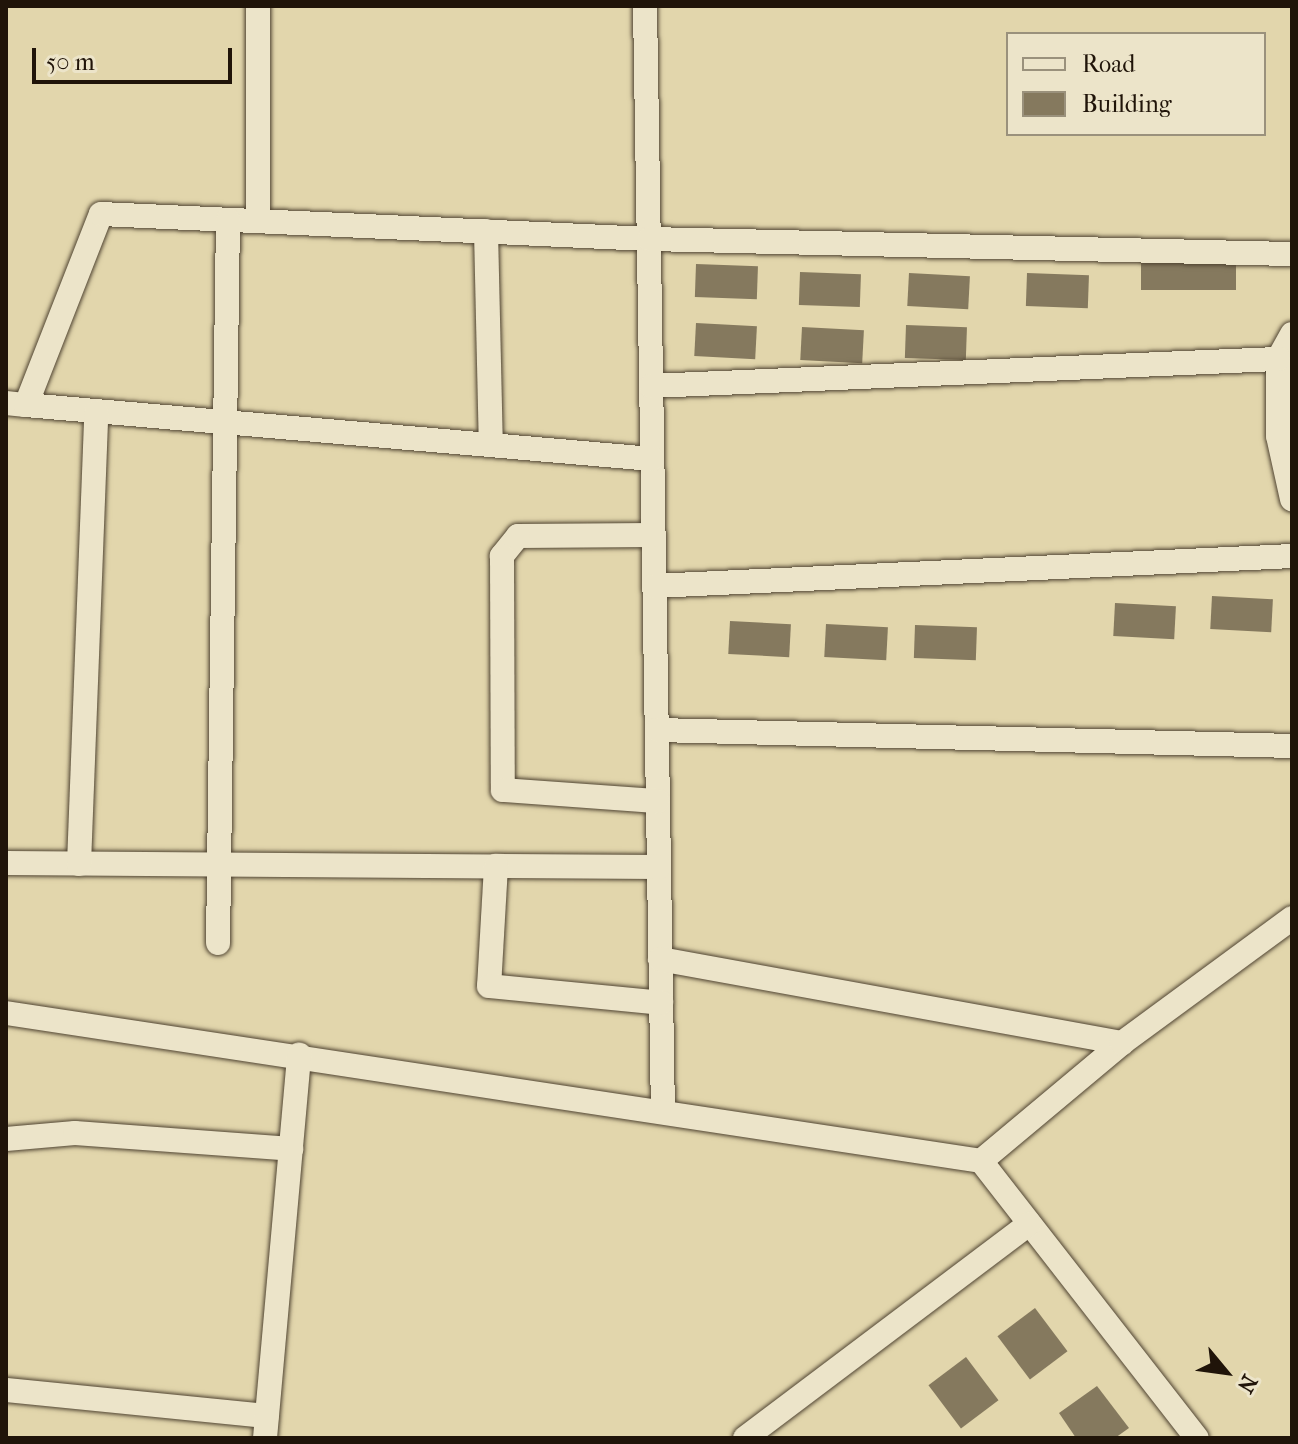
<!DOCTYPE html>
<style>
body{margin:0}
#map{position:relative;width:1298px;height:1444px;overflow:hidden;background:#e2d6ac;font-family:"IM FELL French Canon",serif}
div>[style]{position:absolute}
.building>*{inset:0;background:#85795e;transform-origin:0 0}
.roads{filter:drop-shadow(0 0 2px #504432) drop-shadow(0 0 2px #504432)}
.street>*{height:24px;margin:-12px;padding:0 12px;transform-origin:12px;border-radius:12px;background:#ece4c9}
span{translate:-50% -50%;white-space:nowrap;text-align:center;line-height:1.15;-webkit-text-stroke:6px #ece4c9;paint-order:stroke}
.frame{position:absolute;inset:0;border:8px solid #201409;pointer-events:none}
.legend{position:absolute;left:1006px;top:32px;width:260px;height:104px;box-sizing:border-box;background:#ece4c9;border:2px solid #9a917c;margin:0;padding:10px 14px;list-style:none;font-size:24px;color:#201409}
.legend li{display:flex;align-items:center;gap:16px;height:40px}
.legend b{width:40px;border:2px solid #9a917c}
.north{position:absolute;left:1186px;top:1332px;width:80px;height:80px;-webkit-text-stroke:6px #ece4c9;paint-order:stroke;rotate:119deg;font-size:22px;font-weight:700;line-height:32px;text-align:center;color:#201409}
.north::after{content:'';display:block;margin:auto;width:28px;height:36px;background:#201409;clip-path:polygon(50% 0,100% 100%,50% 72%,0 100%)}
.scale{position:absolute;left:32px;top:48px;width:200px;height:36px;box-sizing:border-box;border:4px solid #201409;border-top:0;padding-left:10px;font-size:24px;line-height:28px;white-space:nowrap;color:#201409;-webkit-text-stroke:6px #ece4c9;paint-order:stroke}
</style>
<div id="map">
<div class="building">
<i style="left:1141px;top:262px;width:95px;height:28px"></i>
<i style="left:696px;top:264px;width:62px;height:33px;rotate:2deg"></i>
<i style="left:800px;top:272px;width:61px;height:33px;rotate:2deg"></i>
<i style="left:909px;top:273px;width:61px;height:33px;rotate:3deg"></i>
<i style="left:1027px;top:273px;width:62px;height:33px;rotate:2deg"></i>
<i style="left:696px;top:323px;width:61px;height:33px;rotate:3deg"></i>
<i style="left:906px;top:325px;width:61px;height:33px;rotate:2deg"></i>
<i style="left:802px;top:327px;width:62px;height:33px;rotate:3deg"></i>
<i style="left:1212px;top:596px;width:61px;height:33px;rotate:3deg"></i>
<i style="left:1115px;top:603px;width:61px;height:33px;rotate:3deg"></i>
<i style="left:730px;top:621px;width:61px;height:33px;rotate:3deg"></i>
<i style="left:826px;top:624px;width:62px;height:33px;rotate:3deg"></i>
<i style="left:915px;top:625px;width:62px;height:33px;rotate:2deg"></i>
<i style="left:1035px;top:1308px;width:54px;height:47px;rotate:53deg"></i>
<i style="left:966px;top:1357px;width:54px;height:47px;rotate:53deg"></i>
<i style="clip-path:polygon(1097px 1386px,1129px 1428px,1115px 1438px,1076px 1438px,1059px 1413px)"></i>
</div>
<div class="roads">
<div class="street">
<i style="left:645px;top:6px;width:1103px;rotate:89.07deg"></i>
<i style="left:258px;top:221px;width:215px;rotate:-90deg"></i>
<i style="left:486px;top:231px;width:214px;rotate:88.7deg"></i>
<i style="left:1292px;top:334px;width:29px;rotate:119deg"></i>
<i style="left:1278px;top:359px;width:77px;rotate:90deg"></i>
<i style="left:1278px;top:436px;width:65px;rotate:77.5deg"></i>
<i style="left:651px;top:386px;width:628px;rotate:-2.47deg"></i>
<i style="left:6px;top:403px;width:20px;rotate:6deg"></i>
<i style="left:26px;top:405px;width:205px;rotate:-68.6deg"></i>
<i style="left:101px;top:214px;width:549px;rotate:2.61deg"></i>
<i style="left:649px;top:239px;width:643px;rotate:1.34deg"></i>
<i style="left:26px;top:405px;width:628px;rotate:4.93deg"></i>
<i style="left:653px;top:535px;width:135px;rotate:179.6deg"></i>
<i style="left:518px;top:536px;width:26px;rotate:129deg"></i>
<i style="left:502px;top:556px;width:234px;rotate:89.8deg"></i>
<i style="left:503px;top:790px;width:155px;rotate:4.1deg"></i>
<i style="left:654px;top:586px;width:639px;rotate:-2.69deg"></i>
<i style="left:657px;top:730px;width:635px;rotate:1.44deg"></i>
<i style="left:6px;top:863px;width:490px;rotate:0.4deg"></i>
<i style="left:79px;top:864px;width:452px;rotate:-87.8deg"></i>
<i style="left:659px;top:867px;width:163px;rotate:-179.6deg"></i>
<i style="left:496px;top:866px;width:120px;rotate:93.3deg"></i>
<i style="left:489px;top:986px;width:173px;rotate:5.6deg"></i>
<i style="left:218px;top:943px;width:723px;rotate:-89.21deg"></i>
<i style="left:660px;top:959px;width:470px;rotate:10.3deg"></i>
<i style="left:6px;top:1013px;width:986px;rotate:8.63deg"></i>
<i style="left:981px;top:1161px;width:351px;rotate:52.1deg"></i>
<i style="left:6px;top:1139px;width:69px;rotate:-5deg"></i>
<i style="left:75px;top:1133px;width:217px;rotate:4.2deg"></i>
<i style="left:981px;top:1161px;width:184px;rotate:-39.9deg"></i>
<i style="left:1122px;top:1043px;width:211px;rotate:-36.3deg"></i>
<i style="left:6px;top:1390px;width:262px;rotate:5.7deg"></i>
<i style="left:265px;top:1438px;width:385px;rotate:-84.9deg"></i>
<i style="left:745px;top:1438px;width:356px;rotate:-37deg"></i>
</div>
</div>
<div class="frame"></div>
<ul class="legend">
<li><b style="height:10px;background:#ece4c9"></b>Road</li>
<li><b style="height:22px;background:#85795e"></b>Building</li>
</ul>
<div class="north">N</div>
<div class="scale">50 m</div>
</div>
